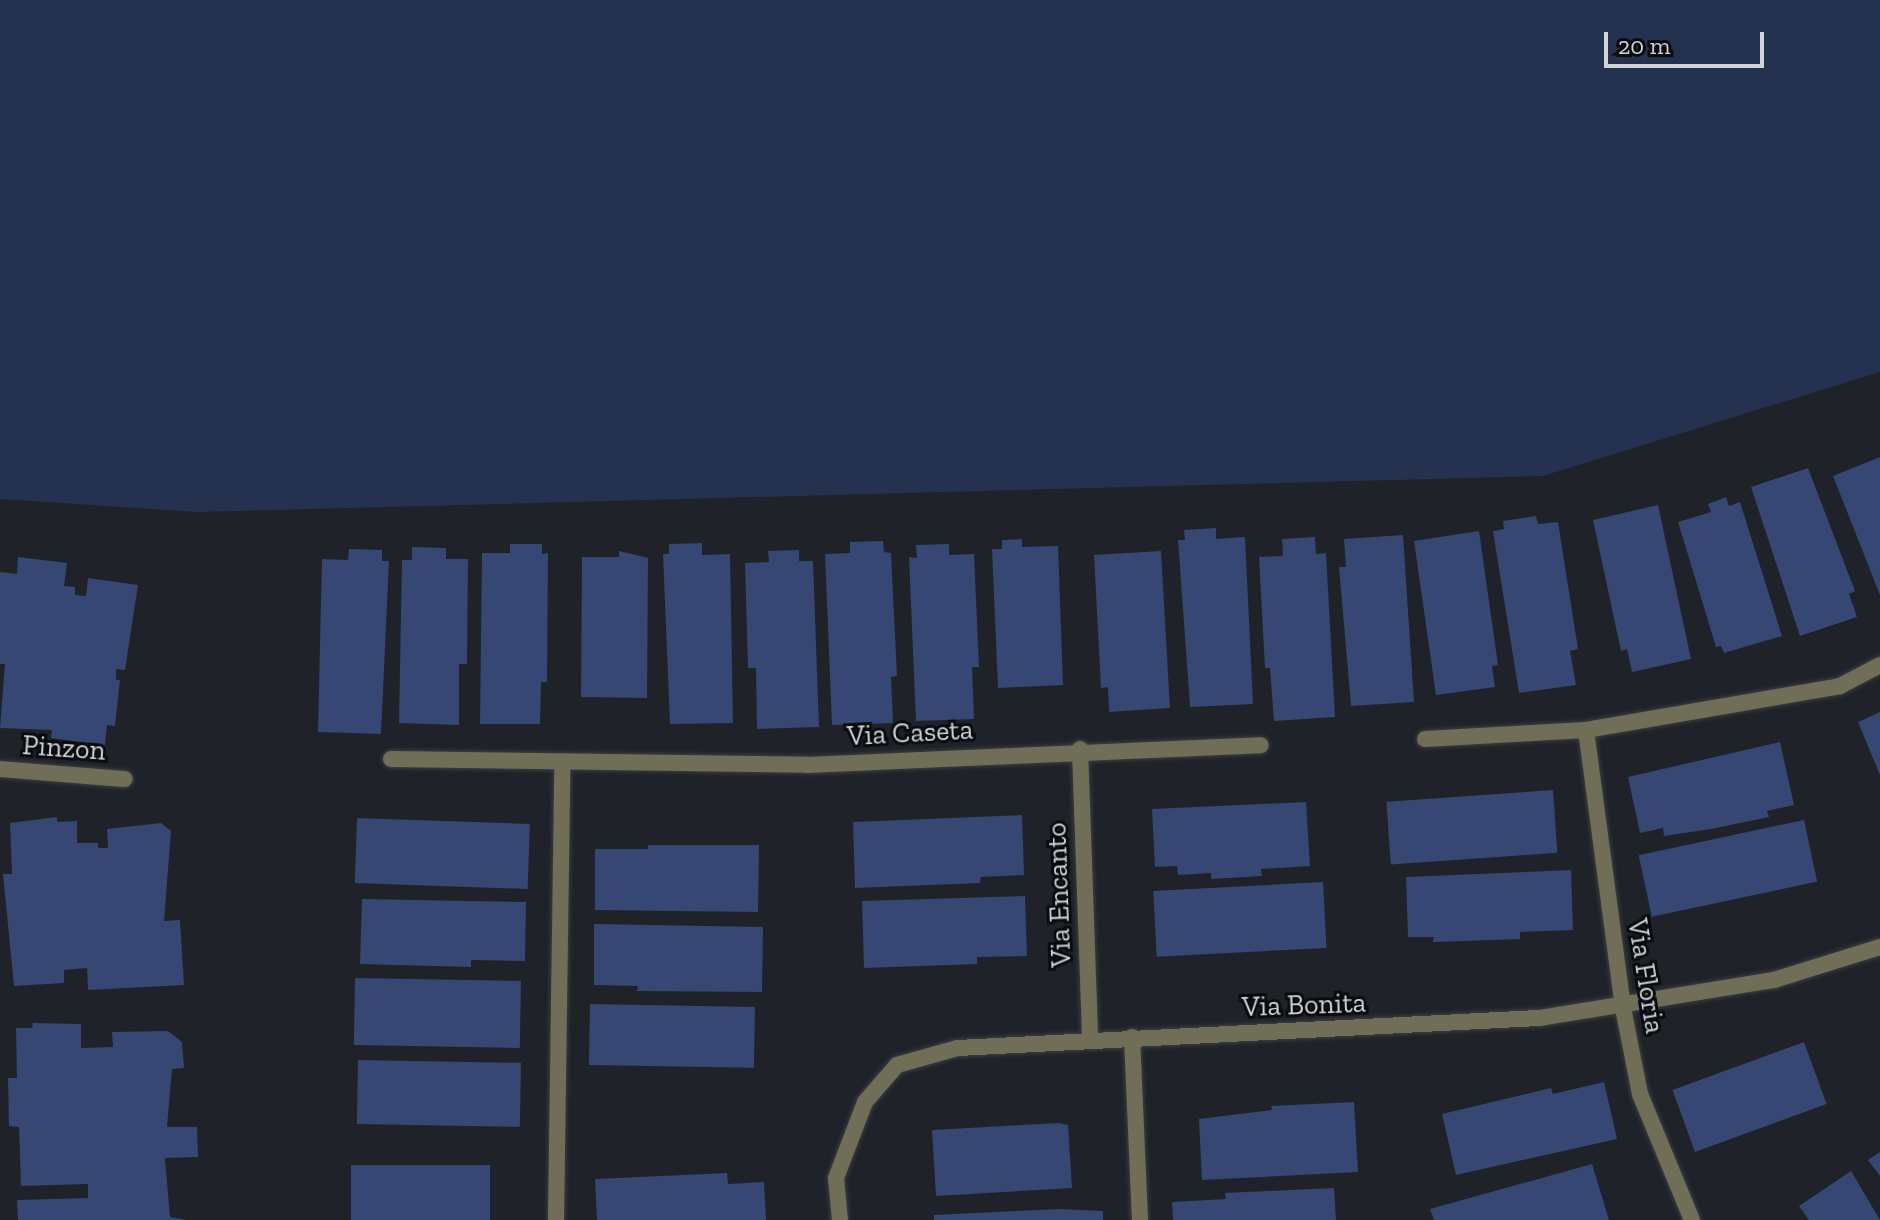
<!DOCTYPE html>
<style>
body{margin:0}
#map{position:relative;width:1880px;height:1220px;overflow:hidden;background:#1f2228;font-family:"Zilla Slab",serif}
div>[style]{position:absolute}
.green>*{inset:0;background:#25324f}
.building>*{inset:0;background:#354772;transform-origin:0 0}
.roads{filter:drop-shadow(0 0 2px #3b3e44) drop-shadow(0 0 2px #3b3e44)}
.street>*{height:16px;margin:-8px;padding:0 8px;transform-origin:8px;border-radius:8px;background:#716e57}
span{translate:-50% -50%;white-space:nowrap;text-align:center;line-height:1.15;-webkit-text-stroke:6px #0a0b0e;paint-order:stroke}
.street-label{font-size:28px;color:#d0d3d7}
.scale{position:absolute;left:1604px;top:32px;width:160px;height:36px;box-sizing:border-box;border:4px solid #d0d3d7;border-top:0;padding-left:10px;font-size:24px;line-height:28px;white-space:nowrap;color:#d0d3d7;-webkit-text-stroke:6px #0a0b0e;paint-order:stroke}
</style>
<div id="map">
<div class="green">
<i style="clip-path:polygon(0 0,1880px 0,1880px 372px,1543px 476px,197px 512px,0 499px)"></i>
</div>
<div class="building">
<i style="clip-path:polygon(1880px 457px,1880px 595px,1833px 476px)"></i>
<i style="clip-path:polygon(1808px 468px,1855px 591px,1849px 594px,1857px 617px,1800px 636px,1751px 487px)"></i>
<i style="clip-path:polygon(1726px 497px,1729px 506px,1740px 502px,1782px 636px,1724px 653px,1721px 646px,1716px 647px,1678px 522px,1711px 512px,1708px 504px)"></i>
<i style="clip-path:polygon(1658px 505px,1691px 659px,1632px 672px,1627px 649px,1621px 651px,1593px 520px)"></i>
<i style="clip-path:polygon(1536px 516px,1538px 524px,1558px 522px,1578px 649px,1570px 651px,1576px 685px,1519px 693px,1493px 531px,1504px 529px,1503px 521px)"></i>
<i style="clip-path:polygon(1216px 528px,1216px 539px,1245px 537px,1253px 704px,1190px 707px,1178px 540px,1185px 540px,1184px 530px)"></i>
<i style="clip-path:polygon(1479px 531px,1498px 665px,1492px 666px,1495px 687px,1436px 695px,1414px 541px)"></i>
<i style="clip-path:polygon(1403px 535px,1414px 702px,1351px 706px,1339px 567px,1346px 567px,1344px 539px)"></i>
<i style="clip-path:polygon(1315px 537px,1316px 554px,1326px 553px,1335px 717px,1274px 721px,1270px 668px,1265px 668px,1259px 557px,1283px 556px,1282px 539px)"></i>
<i style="clip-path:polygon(1022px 539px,1022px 547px,1058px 546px,1063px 685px,998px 688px,992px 549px,1002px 549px,1002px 540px)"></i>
<i style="clip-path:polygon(883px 541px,884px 552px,891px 553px,897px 676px,891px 677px,893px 723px,832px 725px,825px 554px,850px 553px,850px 542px)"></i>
<i style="clip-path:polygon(702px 543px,702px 555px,730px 554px,733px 723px,670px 724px,663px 554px,669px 554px,669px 544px)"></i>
<i style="clip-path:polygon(510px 544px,542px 544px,542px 554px,548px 553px,547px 682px,541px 682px,540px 724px,480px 724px,482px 553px,510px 553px)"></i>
<i style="clip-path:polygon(949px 544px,949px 555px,974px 554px,979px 667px,972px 667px,974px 719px,916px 721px,909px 557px,917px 558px,916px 545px)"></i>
<i style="clip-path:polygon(412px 547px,446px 548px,446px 559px,468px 559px,467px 664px,459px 664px,459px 725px,399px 723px,402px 560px,412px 560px)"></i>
<i style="clip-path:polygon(349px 549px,382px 550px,382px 561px,389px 561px,381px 734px,318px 732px,322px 559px,348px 560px)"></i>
<i style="clip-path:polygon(799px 550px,799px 561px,813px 561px,819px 727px,757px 729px,756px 668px,748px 668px,745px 563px,769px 562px,768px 551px)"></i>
<i style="clip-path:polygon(619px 551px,648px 558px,647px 698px,581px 697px,582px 557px,619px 557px)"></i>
<i style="clip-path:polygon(1161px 551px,1170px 708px,1109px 712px,1108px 687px,1101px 688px,1094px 555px)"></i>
<i style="clip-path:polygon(18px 557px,67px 563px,64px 586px,75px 587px,75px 595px,86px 596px,88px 578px,138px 585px,125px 670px,116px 669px,116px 680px,120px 680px,115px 726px,107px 725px,105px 745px,51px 738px,52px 730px,0 728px,5px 664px,0 664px,0 572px,17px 574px)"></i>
<i style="clip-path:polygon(1880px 712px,1880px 775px,1858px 722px)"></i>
<i style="clip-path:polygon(1780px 742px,1794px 805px,1767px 811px,1769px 817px,1711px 829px,1664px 836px,1663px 828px,1640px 833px,1628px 777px)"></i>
<i style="left:1553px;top:790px;width:63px;height:167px;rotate:86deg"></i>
<i style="clip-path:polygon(1306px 802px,1310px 866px,1261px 869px,1262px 876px,1211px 879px,1211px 873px,1178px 875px,1177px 866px,1155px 867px,1152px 809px)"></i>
<i style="clip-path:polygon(1022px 815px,1024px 875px,981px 877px,980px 883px,855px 888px,853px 822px)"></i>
<i style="clip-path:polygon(57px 817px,57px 822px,77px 821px,77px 843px,98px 843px,98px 848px,108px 848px,107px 829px,161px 823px,171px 831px,164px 921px,180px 920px,184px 985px,88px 990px,87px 968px,64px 970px,64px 983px,14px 986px,3px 874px,12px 874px,10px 823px)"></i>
<i style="left:357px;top:818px;width:173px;height:65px;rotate:2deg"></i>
<i style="left:1804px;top:820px;width:63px;height:169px;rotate:78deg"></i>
<i style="clip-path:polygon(648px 845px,759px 845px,758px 912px,595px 910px,595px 849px,648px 849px)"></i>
<i style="clip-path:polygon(1571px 870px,1573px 930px,1520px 932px,1520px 939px,1433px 942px,1434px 937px,1408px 937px,1406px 877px)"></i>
<i style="left:1323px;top:882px;width:66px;height:170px;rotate:87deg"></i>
<i style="clip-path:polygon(1025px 896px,1027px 956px,977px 957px,977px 964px,864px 968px,862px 901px)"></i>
<i style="clip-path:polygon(362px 899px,526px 902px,525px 961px,471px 960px,471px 967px,360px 964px)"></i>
<i style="clip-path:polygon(594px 924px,763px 927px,762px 992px,637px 991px,638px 986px,594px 985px)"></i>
<i style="left:355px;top:978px;width:166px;height:67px;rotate:1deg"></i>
<i style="left:590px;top:1004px;width:165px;height:61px;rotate:1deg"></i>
<i style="clip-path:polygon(33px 1023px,81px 1024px,81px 1048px,113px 1047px,112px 1032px,168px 1031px,182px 1042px,184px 1068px,172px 1069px,167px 1127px,197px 1127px,198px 1157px,165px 1158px,170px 1217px,186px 1220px,18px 1220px,17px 1200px,88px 1198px,88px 1184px,21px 1186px,19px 1127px,9px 1126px,8px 1078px,17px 1078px,16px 1028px,32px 1028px)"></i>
<i style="left:1804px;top:1042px;width:66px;height:140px;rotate:70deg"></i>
<i style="left:358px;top:1060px;width:163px;height:64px;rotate:1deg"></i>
<i style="clip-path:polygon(1604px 1082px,1617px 1139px,1456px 1175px,1442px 1114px,1551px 1088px,1553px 1094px)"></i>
<i style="clip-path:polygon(1354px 1102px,1358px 1172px,1202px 1180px,1199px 1119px,1272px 1110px,1271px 1106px)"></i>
<i style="clip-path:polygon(1059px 1123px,1068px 1125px,1072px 1188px,936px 1196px,932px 1130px)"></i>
<i style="clip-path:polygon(1880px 1152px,1880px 1176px,1868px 1160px)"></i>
<i style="clip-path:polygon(1592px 1164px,1609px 1220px,1434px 1220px,1430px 1209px)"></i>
<i style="left:351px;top:1165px;width:139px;height:55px"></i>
<i style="clip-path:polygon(1851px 1171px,1880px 1220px,1809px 1220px,1799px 1206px)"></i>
<i style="clip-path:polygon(727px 1173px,728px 1184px,764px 1182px,766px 1220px,597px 1220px,595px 1179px)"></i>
<i style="clip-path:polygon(1334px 1188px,1336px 1220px,1173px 1220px,1172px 1202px,1226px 1199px,1225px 1193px)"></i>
<i style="clip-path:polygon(1060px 1209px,1103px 1211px,1103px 1220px,934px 1220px,934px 1215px)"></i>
</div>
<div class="roads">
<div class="street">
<i style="left:1586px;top:730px;width:280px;rotate:82.4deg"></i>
<i style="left:1623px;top:1008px;width:88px;rotate:78.8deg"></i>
<i style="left:1640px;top:1094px;width:136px;rotate:67.6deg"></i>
<i style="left:1425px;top:739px;width:161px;rotate:-3.2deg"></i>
<i style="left:1586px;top:730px;width:258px;rotate:-9.8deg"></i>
<i style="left:1840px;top:686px;width:45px;rotate:-27.7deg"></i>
<i style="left:1080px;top:749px;width:290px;rotate:88deg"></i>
<i style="left:391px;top:759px;width:417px;rotate:0.8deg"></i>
<i style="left:808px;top:765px;width:453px;rotate:-2.5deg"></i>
<i style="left:0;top:769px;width:125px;rotate:4.6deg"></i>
<i style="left:1132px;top:1037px;width:183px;rotate:87.5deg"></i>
<i style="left:556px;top:1220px;width:455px;rotate:-89.2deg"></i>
<i style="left:840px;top:1220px;width:42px;rotate:-95.4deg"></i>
<i style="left:836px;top:1178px;width:81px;rotate:-69.1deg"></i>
<i style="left:865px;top:1102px;width:49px;rotate:-49.1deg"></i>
<i style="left:897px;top:1065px;width:63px;rotate:-15.6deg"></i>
<i style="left:958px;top:1048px;width:582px;rotate:-2.96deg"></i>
<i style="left:1539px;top:1018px;width:238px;rotate:-9.2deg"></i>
<i style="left:1774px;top:980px;width:111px;rotate:-17.3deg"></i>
</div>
</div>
<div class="street-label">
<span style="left:910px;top:733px;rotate:-3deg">Via Caseta</span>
<span style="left:64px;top:748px;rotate:4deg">Pinzon</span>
<span style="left:1059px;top:895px;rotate:-92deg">Via Encanto</span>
<span style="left:1646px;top:976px;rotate:81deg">Via Floria</span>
<span style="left:1304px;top:1005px;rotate:-2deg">Via Bonita</span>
</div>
<div class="scale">20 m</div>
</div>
